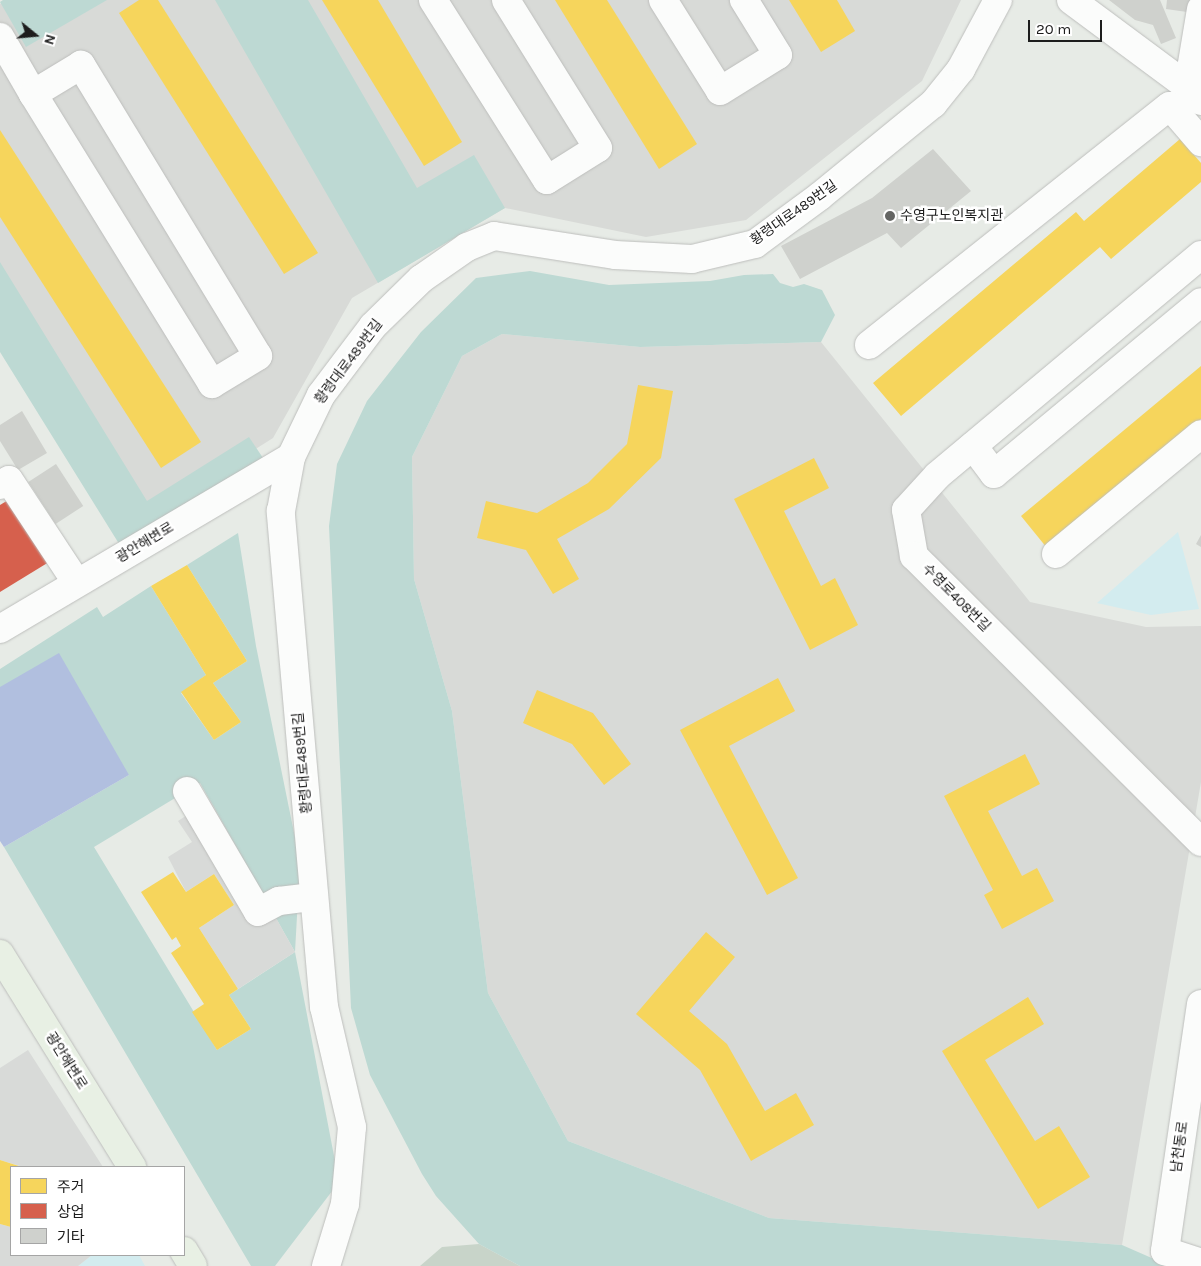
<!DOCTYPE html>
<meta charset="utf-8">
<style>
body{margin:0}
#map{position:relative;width:1201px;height:1266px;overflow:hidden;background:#e7ebe6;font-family:Karla,"Noto Sans KR",sans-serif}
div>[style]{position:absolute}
.residential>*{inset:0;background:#d8dad7}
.construction>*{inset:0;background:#c8d4c9}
.forest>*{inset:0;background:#bdd9d3}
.park>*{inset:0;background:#d3ecef}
.pitch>*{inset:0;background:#b1bfdf}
.parking>*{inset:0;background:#d8dad8}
.homes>*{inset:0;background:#f6d55c}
.shops>*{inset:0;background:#d6604d}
.building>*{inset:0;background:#cfd1cd;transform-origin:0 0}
.roads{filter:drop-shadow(0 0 1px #bdbebc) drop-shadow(0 0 1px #bdbebc)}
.minor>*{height:28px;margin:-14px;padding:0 14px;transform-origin:14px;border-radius:14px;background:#fbfcfb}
.major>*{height:28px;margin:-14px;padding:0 14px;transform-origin:14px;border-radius:14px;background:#e8f0e4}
.dots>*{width:14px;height:14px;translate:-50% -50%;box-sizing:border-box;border:2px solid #fff;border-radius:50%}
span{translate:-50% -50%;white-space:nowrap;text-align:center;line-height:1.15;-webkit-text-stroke:5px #fff;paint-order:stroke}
.street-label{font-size:14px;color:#1d1d1d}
.poi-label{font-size:14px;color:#1d1d1d}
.left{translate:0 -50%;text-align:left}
.legend{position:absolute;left:10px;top:1166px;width:175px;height:90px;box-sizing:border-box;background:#fff;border:1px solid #a5a5a5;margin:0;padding:6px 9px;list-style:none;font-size:15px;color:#1d1d1d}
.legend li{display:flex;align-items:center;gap:10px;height:25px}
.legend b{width:25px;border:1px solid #a5a5a5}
.north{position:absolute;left:10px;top:10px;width:50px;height:50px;-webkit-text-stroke:4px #fff;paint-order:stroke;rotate:107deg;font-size:14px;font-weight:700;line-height:20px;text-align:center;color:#1d1d1d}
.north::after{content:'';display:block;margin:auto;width:18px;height:22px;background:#1d1d1d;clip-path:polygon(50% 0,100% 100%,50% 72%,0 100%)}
.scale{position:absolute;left:1028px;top:20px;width:74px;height:22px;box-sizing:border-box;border:2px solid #1d1d1d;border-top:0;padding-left:6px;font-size:15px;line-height:18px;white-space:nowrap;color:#1d1d1d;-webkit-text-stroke:4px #fff;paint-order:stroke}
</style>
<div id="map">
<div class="residential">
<i style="clip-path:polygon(7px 0,961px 0,922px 81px,746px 220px,646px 237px,505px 208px,352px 298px,273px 438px,122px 534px,0 340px,0 4px)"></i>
<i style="clip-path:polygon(502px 334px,640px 347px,821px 342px,1030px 602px,1146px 627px,1201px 626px,1201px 782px,1122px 1245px,769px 1218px,568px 1141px,488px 993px,452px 711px,414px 579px,412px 457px,462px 356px)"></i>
</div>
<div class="construction">
<i style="clip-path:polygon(479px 1244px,520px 1266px,420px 1266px,442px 1247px)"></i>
</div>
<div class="forest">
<i style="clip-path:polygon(3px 0,107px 0,26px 47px,0 2px)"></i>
<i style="clip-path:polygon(215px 0,308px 0,417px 188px,474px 155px,505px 208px,378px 283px)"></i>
<i style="clip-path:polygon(0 262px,147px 501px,249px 437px,263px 458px,121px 547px,0 352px)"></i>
<i style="clip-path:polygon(530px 271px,609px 285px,710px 281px,744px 275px,773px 274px,780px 283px,793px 287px,804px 284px,822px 290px,835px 315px,821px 342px,640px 347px,502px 334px,462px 356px,412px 457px,414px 579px,452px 711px,488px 993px,568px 1141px,769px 1218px,1122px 1245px,1170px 1266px,520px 1266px,479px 1244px,436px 1196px,422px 1174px,370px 1075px,351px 1008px,329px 526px,337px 464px,367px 401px,421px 332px,476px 278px)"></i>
<i style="clip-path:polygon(evenodd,238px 533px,256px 646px,300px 862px,295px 952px,339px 1182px,275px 1266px,251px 1266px,4px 847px,129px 775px,0 687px,0 669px,97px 607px,103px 617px,151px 586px,206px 675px,181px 693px,214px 740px,241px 722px,213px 683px,247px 661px,187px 565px,238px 533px,200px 783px,295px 952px,229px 995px,251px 1029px,217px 1050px,94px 847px,200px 783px)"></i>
</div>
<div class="park">
<i style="clip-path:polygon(1178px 532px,1199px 609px,1151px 615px,1097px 603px)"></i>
<i style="clip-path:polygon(92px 1255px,139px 1255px,145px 1266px,78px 1266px)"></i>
</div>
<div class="pitch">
<i style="clip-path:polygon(59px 653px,129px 775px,4px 847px,0 841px,0 687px)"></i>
</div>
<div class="parking">
<i style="clip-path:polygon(210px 800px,295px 952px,238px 989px,199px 928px,234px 905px,214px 874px,186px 892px,168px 857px,192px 842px,178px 821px)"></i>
<i style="clip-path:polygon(28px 1050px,103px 1167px,23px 1167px,0 1160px,0 1068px)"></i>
<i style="clip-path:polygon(0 1224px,11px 1227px,11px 1255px,92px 1255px,78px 1266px,0 1266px)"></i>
</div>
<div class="homes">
<i style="clip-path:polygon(139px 0,158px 0,318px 253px,284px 274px,119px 13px)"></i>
<i style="clip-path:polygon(322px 0,378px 0,462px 142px,424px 166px)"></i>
<i style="clip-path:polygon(555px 0,607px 0,697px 144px,659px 169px)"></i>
<i style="clip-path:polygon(789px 0,837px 0,855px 31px,821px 52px)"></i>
<i style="clip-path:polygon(0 130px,201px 442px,161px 468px,0 217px)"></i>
<i style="clip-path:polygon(1180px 139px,1201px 163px,1201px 182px,1111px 259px,1100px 247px,901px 416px,873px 383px,1076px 212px,1084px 221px)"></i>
<i style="clip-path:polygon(1201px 366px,1201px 419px,1047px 548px,1021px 516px)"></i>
<i style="clip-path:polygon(638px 385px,673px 391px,661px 458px,609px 509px,557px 539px,579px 579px,553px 594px,526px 550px,477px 538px,486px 501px,537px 513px,588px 483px,627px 444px)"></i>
<i style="clip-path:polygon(814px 458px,829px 488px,784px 511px,821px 586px,835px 578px,858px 625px,810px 650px,734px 499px)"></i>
<i style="clip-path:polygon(187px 565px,247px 661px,213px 683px,241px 722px,214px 740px,181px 692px,206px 675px,151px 586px)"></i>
<i style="clip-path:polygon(778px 678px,795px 711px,729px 746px,798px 878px,767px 895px,680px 730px)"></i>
<i style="clip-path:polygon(537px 690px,593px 713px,631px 764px,604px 785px,572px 744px,523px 723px)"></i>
<i style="clip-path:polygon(1025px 754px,1040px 784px,988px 811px,1022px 876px,1037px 868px,1054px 901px,1002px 929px,984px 895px,993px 890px,944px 796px)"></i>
<i style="clip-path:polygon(173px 872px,186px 892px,214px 874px,234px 905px,199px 928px,238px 989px,229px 995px,251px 1029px,217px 1050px,192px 1012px,204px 1004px,171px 953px,181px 946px,176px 937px,172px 940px,141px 892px)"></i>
<i style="clip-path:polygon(706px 932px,735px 957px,689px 1011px,727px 1044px,765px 1111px,796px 1093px,814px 1125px,751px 1161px,700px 1070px,636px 1014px)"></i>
<i style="clip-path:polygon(1028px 997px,1044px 1024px,985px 1060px,1035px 1141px,1059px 1126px,1090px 1177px,1038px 1209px,942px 1051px)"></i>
<i style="clip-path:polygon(0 1160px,22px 1167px,11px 1167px,11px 1227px,0 1224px)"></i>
</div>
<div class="shops">
<i style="clip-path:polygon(10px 499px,49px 562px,0 592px,0 505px)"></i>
</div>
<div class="building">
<i style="clip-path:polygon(1109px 0,1160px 0,1176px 38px,1161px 44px,1153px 25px,1135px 20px)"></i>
<i style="clip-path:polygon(1167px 0,1195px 0,1194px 13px,1166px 9px)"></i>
<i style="clip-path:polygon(933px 149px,971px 191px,901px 248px,887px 233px,800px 279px,781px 246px,872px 198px)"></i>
<i style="clip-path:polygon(22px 411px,47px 453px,18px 470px,0 441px,0 425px)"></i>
<i style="left:56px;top:464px;width:50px;height:33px;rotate:57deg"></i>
<i style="clip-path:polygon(1201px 535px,1201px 547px,1196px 544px)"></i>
</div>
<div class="roads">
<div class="minor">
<i style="left:433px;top:0;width:213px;rotate:57.7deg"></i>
<i style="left:547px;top:180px;width:60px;rotate:-32.1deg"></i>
<i style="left:598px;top:148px;width:174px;rotate:-121.9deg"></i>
<i style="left:663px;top:0;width:107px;rotate:57.9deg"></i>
<i style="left:720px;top:91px;width:68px;rotate:-31.8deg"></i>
<i style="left:778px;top:55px;width:65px;rotate:-121.7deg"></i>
<i style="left:1071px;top:0;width:146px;rotate:36.6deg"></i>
<i style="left:1188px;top:87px;width:19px;rotate:47deg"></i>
<i style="left:0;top:37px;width:66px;rotate:59.9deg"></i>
<i style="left:33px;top:94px;width:341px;rotate:58.3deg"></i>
<i style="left:212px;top:384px;width:54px;rotate:-31.3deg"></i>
<i style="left:258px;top:356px;width:341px;rotate:-121.3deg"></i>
<i style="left:81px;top:65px;width:56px;rotate:148.9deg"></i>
<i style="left:1188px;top:87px;width:79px;rotate:-80.5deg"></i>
<i style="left:1201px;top:255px;width:344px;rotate:140.1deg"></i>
<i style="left:937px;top:476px;width:46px;rotate:132.4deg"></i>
<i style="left:906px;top:510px;width:47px;rotate:80.1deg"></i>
<i style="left:914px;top:556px;width:405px;rotate:44.9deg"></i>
<i style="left:869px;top:345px;width:384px;rotate:-38.5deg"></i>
<i style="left:1170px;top:106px;width:48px;rotate:49.3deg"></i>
<i style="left:973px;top:446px;width:35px;rotate:53deg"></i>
<i style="left:994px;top:474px;width:269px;rotate:-39.7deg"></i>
<i style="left:0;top:485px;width:10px;rotate:-29deg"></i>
<i style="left:9px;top:480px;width:123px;rotate:56.6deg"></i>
<i style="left:1056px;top:554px;width:188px;rotate:-39.6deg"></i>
<i style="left:0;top:629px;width:338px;rotate:-30.6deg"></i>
<i style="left:187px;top:791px;width:140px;rotate:59.6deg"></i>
<i style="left:258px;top:912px;width:24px;rotate:-28deg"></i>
<i style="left:279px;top:901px;width:34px;rotate:-7deg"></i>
<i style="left:1201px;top:1004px;width:250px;rotate:98.3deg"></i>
<i style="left:1165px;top:1251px;width:38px;rotate:18deg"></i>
<i style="left:326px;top:1266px;width:65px;rotate:-73deg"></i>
<i style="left:345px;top:1204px;width:77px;rotate:-84.8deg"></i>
<i style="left:352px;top:1127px;width:123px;rotate:-103.1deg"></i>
<i style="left:324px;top:1007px;width:498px;rotate:-95deg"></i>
<i style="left:281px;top:511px;width:55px;rotate:-79.5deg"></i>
<i style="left:291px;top:457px;width:69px;rotate:-64.2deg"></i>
<i style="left:321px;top:395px;width:86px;rotate:-53deg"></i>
<i style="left:373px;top:326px;width:67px;rotate:-44.4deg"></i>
<i style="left:421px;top:279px;width:56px;rotate:-34.8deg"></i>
<i style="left:467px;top:247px;width:29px;rotate:-22deg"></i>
<i style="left:494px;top:236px;width:122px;rotate:8.9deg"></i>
<i style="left:615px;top:255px;width:77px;rotate:3deg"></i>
<i style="left:692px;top:259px;width:65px;rotate:-13.4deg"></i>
<i style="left:755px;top:244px;width:81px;rotate:-36.4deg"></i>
<i style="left:820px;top:196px;width:146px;rotate:-39.2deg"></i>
<i style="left:933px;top:104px;width:45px;rotate:-51.3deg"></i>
<i style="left:961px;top:69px;width:78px;rotate:-61.8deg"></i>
</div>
<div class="major">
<i style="left:0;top:954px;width:251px;rotate:58.2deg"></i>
<i style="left:184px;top:1251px;width:17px;rotate:59deg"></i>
</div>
</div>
<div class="dots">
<i style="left:890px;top:216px;background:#646563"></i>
</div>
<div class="street-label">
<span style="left:794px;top:213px;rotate:-35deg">황령대로489번길</span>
<span style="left:349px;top:362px;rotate:-53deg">황령대로489번길</span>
<span style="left:145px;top:543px;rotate:-31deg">광안해변로</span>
<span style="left:956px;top:598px;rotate:45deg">수영로408번길</span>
<span style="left:303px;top:763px;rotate:-95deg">황령대로489번길</span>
<span style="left:66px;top:1061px;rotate:58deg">광안해변로</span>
<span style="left:1180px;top:1147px;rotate:-82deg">남천동로</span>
</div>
<div class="poi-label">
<span class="left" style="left:900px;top:216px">수영구노인복지관</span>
</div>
<ul class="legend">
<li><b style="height:14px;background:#f6d55c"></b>주거</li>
<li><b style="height:14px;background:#d6604d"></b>상업</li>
<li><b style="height:14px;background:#cfd1cd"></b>기타</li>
</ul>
<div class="north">N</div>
<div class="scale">20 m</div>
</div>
